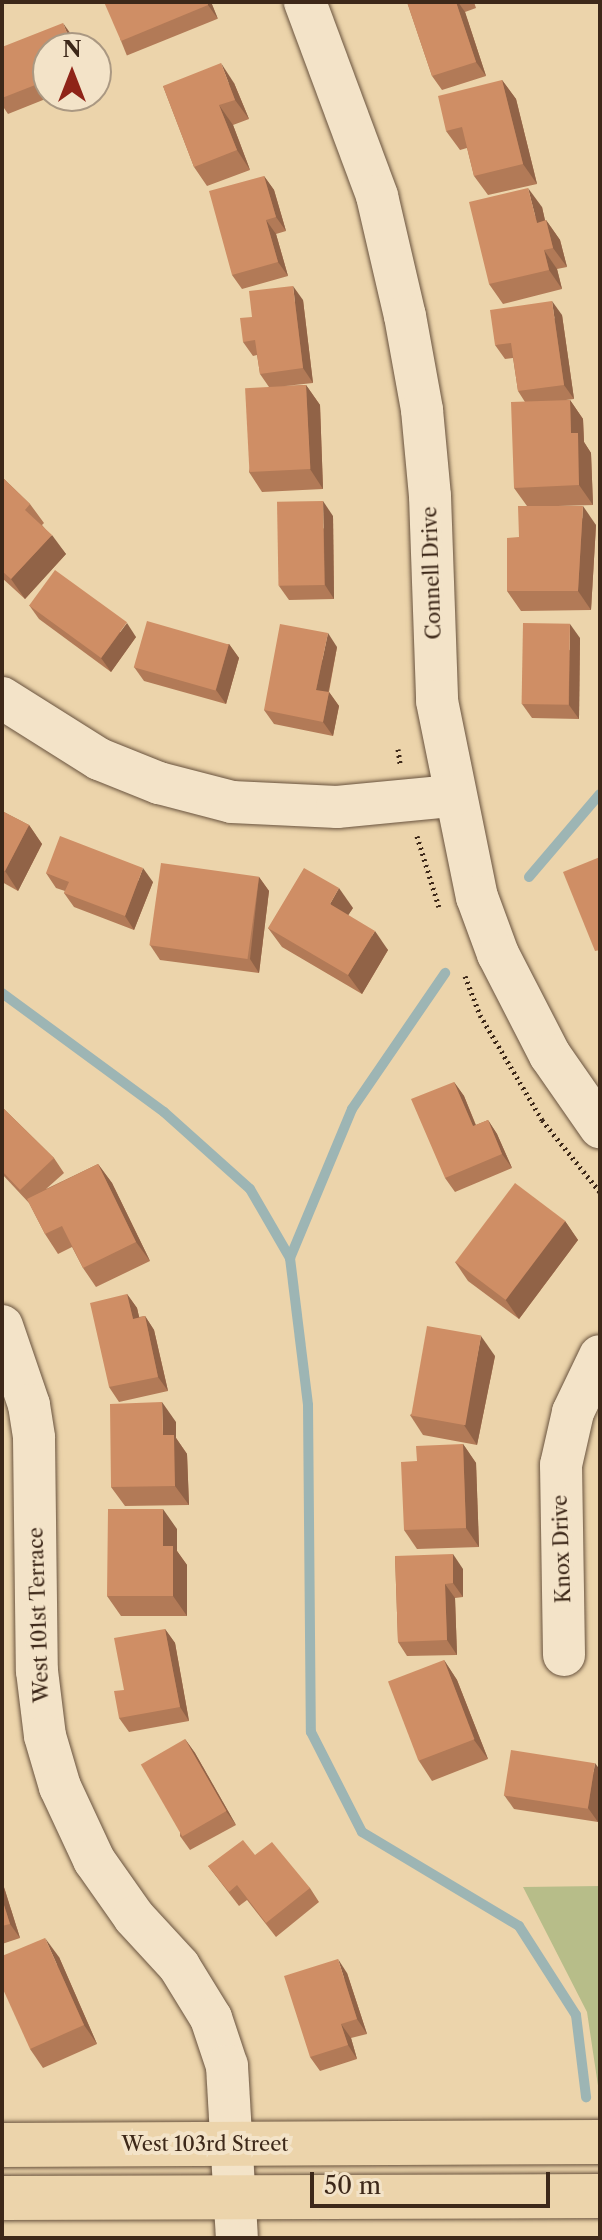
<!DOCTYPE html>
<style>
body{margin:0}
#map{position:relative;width:602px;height:2240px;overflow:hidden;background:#ecd4ab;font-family:"Libre Caslon Text",serif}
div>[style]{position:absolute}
.green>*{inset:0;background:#b7bd89}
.stream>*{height:10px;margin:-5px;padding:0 5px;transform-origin:5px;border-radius:5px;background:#9db5b4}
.path>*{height:5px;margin-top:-2.5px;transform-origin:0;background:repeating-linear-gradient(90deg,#3d2819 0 2px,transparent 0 6px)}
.roads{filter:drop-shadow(0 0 2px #69533e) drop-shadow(0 0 2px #69533e)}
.minor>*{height:42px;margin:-21px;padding:0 21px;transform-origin:21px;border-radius:21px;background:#f3e3c8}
.major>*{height:44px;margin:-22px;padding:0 22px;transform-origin:22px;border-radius:22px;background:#ecd4ab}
.wall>*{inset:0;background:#b27a57;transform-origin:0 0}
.shaded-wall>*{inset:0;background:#916347}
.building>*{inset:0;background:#cf8e65;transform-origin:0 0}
span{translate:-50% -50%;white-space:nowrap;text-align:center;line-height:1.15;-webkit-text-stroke:8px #f3e3c8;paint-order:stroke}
.street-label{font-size:20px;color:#3d2819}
.frame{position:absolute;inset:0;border:4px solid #3d2819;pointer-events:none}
.north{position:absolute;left:32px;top:32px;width:80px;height:80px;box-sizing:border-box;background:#f3e3c8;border:2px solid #aa9882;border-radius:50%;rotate:0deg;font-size:22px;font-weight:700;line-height:32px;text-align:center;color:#3d2819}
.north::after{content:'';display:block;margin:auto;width:28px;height:36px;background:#8f2418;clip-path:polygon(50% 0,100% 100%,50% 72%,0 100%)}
.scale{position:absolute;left:310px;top:2172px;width:240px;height:36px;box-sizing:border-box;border:4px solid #3d2819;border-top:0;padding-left:10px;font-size:24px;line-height:28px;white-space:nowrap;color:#3d2819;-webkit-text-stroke:6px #f3e3c8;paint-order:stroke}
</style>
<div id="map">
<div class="green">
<i style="clip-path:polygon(600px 1886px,600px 2099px,587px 2012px,523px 1887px)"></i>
</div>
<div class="stream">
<i style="left:529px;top:877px;width:109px;rotate:-49.5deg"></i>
<i style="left:2px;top:993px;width:201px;rotate:36.3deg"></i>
<i style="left:164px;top:1112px;width:115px;rotate:41.8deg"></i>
<i style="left:250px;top:1189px;width:80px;rotate:59.9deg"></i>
<i style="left:290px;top:1258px;width:148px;rotate:83deg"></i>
<i style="left:308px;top:1405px;width:327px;rotate:89.5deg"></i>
<i style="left:311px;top:1732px;width:112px;rotate:63deg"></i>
<i style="left:362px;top:1832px;width:183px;rotate:30.9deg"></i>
<i style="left:519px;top:1926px;width:106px;rotate:57.4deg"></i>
<i style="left:576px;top:2015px;width:83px;rotate:83deg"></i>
<i style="left:290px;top:1258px;width:161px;rotate:-67.4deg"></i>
<i style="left:352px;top:1109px;width:165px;rotate:-55.6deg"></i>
</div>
<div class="path">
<i style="left:398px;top:749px;width:15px;rotate:82deg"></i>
<i style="left:417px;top:836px;width:74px;rotate:72.8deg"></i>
<i style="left:465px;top:976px;width:42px;rotate:69deg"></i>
<i style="left:480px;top:1015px;width:122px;rotate:59.4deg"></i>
<i style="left:542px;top:1120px;width:92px;rotate:51.1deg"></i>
</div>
<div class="roads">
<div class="minor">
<i style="left:305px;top:2px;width:207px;rotate:69.6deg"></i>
<i style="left:377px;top:196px;width:123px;rotate:76.9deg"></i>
<i style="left:405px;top:316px;width:96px;rotate:79.7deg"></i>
<i style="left:422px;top:410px;width:86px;rotate:84.7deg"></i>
<i style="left:430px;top:496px;width:205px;rotate:88deg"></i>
<i style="left:437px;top:701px;width:200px;rotate:78.5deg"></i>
<i style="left:477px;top:897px;width:61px;rotate:69.8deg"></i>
<i style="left:498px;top:954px;width:114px;rotate:62.8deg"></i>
<i style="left:550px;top:1055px;width:88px;rotate:55.2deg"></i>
<i style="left:2px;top:698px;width:115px;rotate:32.2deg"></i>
<i style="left:99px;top:759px;width:65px;rotate:21.8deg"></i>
<i style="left:159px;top:783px;width:75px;rotate:14.6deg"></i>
<i style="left:232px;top:802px;width:105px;rotate:2.7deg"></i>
<i style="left:337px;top:807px;width:116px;rotate:-5.5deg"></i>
<i style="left:2px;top:1326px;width:83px;rotate:71.1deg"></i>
<i style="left:29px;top:1405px;width:33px;rotate:81deg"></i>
<i style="left:34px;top:1438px;width:233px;rotate:89.3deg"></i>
<i style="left:37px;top:1671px;width:65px;rotate:83deg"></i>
<i style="left:45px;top:1736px;width:53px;rotate:73.6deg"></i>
<i style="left:60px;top:1787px;width:81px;rotate:65deg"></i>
<i style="left:94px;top:1860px;width:70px;rotate:54.9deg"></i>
<i style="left:134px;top:1917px;width:67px;rotate:47.4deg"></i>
<i style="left:179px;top:1966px;width:61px;rotate:58.4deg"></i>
<i style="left:211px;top:2018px;width:51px;rotate:71.6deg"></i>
<i style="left:227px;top:2066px;width:172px;rotate:86.7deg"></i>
<i style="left:564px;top:1655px;width:190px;rotate:-90.9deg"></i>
<i style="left:561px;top:1465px;width:54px;rotate:-77.2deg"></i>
<i style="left:573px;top:1412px;width:62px;rotate:-64.3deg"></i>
</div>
<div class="major">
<i style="left:2px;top:2145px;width:598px;rotate:-0.29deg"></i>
<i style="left:2px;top:2198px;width:598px;rotate:-0.19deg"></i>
</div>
</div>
<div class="wall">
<i style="left:211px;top:2px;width:18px;height:98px;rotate:68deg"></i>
<i style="clip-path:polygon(407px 2px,474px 2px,476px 8px,465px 12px,486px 76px,442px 90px,432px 76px)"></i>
<i style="clip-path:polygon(73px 37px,48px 48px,48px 96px,53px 96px,8px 114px,2px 105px,2px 47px)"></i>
<i style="clip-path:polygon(502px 80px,516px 99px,537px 184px,488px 195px,474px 176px,467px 148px,460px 150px,446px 131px)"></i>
<i style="clip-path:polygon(234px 83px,249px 119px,233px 125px,250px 170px,207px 186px,194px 167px,163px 86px)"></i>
<i style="clip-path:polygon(264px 176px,274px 190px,286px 231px,276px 234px,288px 276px,242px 289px,232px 275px)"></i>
<i style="clip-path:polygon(542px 207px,545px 221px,546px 220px,560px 240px,567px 267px,557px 269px,562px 289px,503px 304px,489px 284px)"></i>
<i style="clip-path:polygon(303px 300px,313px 383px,285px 386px,306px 385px,320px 405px,323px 489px,262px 492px,249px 472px,269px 387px,260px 374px,257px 355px,253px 356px,243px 342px,252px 317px)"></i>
<i style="clip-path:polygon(562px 315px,574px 399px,566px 400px,570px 400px,583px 419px,584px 442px,591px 453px,593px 505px,558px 506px,596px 525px,591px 610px,521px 611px,507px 591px,527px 506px,514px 488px,525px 402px,518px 391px,513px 358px,505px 359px,495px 345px)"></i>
<i style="clip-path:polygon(2px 477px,30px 504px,44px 523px,42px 525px,66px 554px,25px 599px,2px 578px)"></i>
<i style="clip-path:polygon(333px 516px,334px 599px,289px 600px,279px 586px)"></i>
<i style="clip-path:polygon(29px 605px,136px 637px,111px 672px,39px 619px)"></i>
<i style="clip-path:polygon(580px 638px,579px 719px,532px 718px,522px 704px)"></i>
<i style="clip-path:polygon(229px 644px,239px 658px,226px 704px,144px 681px,134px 667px)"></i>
<i style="clip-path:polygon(337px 647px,329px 692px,339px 706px,333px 736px,274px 724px,264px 710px)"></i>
<i style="clip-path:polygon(2px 811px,29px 825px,42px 844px,18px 891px,2px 882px)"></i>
<i style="clip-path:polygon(46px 873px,153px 882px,134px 930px,74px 907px,64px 893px,65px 891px,56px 888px)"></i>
<i style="clip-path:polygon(259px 877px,269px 891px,259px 973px,160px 960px,150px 945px)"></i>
<i style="clip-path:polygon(353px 908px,348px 915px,388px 950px,362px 994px,282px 947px,268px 928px)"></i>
<i style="clip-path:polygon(454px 1082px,464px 1096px,476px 1125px,488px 1120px,497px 1134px,512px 1168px,455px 1192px,445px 1178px)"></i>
<i style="clip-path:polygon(2px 1107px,54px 1158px,64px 1173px,46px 1189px,98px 1164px,112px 1183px,150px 1261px,96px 1287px,83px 1268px,72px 1247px,58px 1254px,45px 1234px,29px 1203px,2px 1174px)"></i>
<i style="clip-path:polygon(565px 1221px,578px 1240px,519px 1319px,468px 1281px,455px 1262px)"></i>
<i style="clip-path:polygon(127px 1294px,137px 1308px,139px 1317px,145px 1316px,154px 1330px,168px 1391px,119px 1402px,109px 1387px)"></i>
<i style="clip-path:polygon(495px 1356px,477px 1445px,423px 1435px,410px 1415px)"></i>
<i style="clip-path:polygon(176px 1422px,176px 1438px,187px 1454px,189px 1505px,125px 1506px,111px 1487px)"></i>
<i style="clip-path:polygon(463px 1444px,476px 1463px,479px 1547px,417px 1549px,404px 1530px,417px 1461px)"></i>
<i style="clip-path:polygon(177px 1529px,177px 1551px,187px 1565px,187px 1616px,121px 1616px,107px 1596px)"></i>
<i style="clip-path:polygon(395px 1556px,463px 1569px,463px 1597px,455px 1598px,457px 1655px,407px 1656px,398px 1642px)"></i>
<i style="clip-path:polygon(165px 1629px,175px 1643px,189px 1721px,129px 1732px,119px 1718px,124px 1690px)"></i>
<i style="clip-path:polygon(444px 1660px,457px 1680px,488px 1759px,432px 1781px,419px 1761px)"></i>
<i style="clip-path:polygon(185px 1739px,195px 1753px,236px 1825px,190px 1850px,180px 1836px)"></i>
<i style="clip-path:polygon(600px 1770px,600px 1809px,598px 1822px,514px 1809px,504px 1795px)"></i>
<i style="clip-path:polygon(255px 1855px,310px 1888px,319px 1902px,276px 1937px,247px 1900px,239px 1906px,208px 1866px)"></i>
<i style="clip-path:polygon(2px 1881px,20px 1938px,2px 1944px)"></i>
<i style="clip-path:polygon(59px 1957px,97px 2044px,43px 2068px,30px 2049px)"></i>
<i style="clip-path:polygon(347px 1973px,367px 2034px,351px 2038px,357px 2059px,320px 2071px,310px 2057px)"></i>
</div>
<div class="shaded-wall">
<i style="clip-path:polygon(207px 2px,211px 2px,218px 19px,208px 5px)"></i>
<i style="clip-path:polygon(456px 2px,458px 2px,465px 12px,486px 76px,476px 62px)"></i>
<i style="clip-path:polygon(63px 23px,73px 37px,78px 48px,73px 48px)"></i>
<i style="clip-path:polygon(221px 63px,234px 83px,249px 119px,235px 100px)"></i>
<i style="clip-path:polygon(502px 80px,516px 99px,537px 184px,523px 164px)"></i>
<i style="clip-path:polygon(219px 105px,233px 125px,250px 170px,237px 150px)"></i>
<i style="clip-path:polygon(264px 176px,274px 190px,286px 231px,276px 217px)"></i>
<i style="clip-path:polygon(528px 188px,542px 207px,550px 242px,537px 223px)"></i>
<i style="clip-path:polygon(266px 220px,276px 234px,288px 276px,278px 262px)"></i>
<i style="clip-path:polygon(546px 220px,560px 240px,567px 267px,553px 248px)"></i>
<i style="clip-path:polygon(544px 250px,557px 269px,562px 289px,549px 270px)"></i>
<i style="clip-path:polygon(293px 286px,303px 300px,313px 383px,303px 368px)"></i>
<i style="clip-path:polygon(552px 301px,562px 315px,574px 399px,564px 385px)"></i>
<i style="clip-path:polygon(306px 385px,320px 405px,323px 489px,310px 469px)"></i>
<i style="clip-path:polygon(570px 400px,583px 419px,584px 442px,591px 453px,593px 505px,579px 485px,571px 433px)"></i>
<i style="clip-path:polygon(323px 501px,333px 516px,334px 599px,325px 585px)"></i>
<i style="clip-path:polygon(583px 506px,596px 525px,591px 610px,578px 591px)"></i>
<i style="clip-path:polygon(52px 535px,66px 554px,25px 599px,11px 579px)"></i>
<i style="clip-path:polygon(127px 623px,136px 637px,111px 672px,101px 658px)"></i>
<i style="clip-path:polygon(570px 624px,580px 638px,579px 719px,569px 705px)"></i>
<i style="clip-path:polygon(328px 633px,337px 647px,326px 704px,316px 690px)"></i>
<i style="clip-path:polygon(229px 644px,239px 658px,226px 704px,216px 690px)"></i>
<i style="clip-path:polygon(329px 692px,339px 706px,333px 736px,323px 722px)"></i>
<i style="clip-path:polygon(29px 825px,42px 844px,18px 891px,5px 871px)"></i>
<i style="clip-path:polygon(143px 868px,153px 882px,134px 930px,125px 916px)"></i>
<i style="clip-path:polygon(259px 877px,269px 891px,259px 973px,250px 959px)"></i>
<i style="clip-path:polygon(339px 888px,353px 908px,343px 923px,330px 904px)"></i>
<i style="clip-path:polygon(375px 931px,388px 950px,362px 994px,348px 975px)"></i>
<i style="clip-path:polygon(454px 1082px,464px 1096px,482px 1141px,473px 1126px)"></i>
<i style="clip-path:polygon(488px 1120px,497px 1134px,512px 1168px,502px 1154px)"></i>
<i style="clip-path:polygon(98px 1164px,112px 1183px,150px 1261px,136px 1242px)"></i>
<i style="clip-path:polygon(565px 1221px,578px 1240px,519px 1319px,505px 1299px)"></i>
<i style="clip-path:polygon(127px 1294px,137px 1308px,143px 1333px,133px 1319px)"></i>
<i style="clip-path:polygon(145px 1316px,154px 1330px,168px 1391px,158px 1377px)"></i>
<i style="clip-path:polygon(481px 1336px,495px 1356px,477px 1445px,464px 1425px)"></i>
<i style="clip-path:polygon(162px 1402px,176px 1422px,176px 1438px,187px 1454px,189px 1505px,175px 1486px,163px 1435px)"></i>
<i style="clip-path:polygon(463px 1444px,476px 1463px,479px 1547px,466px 1528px)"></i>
<i style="clip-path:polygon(163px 1509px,177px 1529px,177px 1551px,187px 1565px,187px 1616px,173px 1596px,163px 1546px)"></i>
<i style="clip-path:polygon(453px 1554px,463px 1569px,463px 1597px,453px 1583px)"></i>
<i style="clip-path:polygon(445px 1584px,455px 1598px,457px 1655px,447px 1640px)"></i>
<i style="clip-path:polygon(165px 1629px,175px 1643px,189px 1721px,180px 1707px)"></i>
<i style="clip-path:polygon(444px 1660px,457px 1680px,488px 1759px,474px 1740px)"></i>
<i style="clip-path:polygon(185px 1739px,195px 1753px,236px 1825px,226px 1811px)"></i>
<i style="clip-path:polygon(595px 1763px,600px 1770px,600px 1809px,598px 1822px,588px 1808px)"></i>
<i style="clip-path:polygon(2px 1881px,20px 1938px,10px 1924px,2px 1899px)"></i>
<i style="clip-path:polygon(45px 1938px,59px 1957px,97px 2044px,84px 2025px)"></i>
<i style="clip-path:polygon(338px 1959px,347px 1973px,367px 2034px,357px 2019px)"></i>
<i style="clip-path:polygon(341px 2024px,351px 2038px,357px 2059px,348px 2045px)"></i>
</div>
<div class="building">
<i style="clip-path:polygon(104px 2px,207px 2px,208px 5px,121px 41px)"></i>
<i style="clip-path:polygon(407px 2px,456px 2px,476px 62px,432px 76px)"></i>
<i style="clip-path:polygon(63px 23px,73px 48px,48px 48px,48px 80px,2px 98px,2px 47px)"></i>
<i style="clip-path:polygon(221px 63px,235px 100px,219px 105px,237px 150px,194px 167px,163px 86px)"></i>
<i style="clip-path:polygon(502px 80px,523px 164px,474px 176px,462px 127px,446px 131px,438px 96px)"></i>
<i style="clip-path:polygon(264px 176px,276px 217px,266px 220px,278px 262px,232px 275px,209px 191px)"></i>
<i style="clip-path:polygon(528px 188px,537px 223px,546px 220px,553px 248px,544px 250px,549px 270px,489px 284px,469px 202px)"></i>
<i style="clip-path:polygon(293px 286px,303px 368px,260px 374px,255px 340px,243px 342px,240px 318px,252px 317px,249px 291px)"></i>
<i style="clip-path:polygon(552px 301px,564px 385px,518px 391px,511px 343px,495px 345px,490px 310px)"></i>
<i style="left:306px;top:385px;width:84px;height:61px;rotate:87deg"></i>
<i style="clip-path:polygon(570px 400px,571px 433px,578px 433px,579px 485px,514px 488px,511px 402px)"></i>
<i style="clip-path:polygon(2px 477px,30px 504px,25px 510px,52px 535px,11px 579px,2px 571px)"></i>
<i style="left:323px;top:501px;width:84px;height:46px;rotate:89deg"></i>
<i style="clip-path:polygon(518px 506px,583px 506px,578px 591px,507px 591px,507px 538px,519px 537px)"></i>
<i style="left:55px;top:570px;width:89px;height:44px;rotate:36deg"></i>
<i style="left:147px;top:621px;width:85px;height:48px;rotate:16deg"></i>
<i style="left:523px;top:623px;width:47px;height:81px;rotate:1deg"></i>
<i style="clip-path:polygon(280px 624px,328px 633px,316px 690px,329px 692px,323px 722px,264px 710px)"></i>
<i style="clip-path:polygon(2px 811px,29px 825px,5px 871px,2px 870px)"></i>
<i style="clip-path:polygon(60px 836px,143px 868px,125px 916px,64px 893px,69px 882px,46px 873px)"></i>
<i style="clip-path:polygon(600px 857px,600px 950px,595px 951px,563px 872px)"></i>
<i style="left:161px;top:863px;width:99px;height:83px;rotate:8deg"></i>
<i style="clip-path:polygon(304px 868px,339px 888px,330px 904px,375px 931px,348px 975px,268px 928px)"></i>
<i style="clip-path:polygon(454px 1082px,473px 1126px,488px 1120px,502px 1154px,445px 1178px,411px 1099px)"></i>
<i style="clip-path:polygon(2px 1107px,54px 1158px,20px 1190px,2px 1171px)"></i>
<i style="clip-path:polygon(98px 1164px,136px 1242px,83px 1268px,62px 1226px,45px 1234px,27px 1199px)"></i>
<i style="left:515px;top:1183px;width:63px;height:99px;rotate:37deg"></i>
<i style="clip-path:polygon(127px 1294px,133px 1319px,145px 1316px,158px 1377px,109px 1387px,90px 1303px)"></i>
<i style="left:427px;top:1326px;width:55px;height:91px;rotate:10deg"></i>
<i style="clip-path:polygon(162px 1402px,163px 1435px,174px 1435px,175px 1486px,111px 1487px,110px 1404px)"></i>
<i style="clip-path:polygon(463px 1444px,466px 1528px,404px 1530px,401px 1462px,417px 1461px,416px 1446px)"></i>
<i style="clip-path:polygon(108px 1509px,163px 1509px,163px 1546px,173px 1546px,173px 1596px,107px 1596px)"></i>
<i style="clip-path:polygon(453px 1554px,453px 1583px,445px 1584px,447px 1640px,398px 1642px,395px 1556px)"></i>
<i style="clip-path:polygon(165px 1629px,180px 1707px,119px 1718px,114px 1691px,124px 1690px,114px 1638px)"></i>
<i style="left:444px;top:1660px;width:85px;height:60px;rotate:69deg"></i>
<i style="left:185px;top:1739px;width:83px;height:51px;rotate:60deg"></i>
<i style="left:511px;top:1750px;width:85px;height:46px;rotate:9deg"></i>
<i style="clip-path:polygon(243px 1840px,255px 1855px,272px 1842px,310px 1888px,266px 1923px,237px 1885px,229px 1892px,208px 1866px)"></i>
<i style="clip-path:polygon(2px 1899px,10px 1924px,2px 1926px)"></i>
<i style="clip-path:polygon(45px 1938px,84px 2025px,30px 2049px,2px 1987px,2px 1956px)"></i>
<i style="clip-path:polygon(338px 1959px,357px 2019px,341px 2024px,348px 2045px,310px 2057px,284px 1976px)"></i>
</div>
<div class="street-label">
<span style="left:432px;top:573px;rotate:-92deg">Connell Drive</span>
<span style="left:562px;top:1549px;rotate:-92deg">Knox Drive</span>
<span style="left:39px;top:1615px;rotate:-92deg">West 101st Terrace</span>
<span style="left:205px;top:2144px">West 103rd Street</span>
</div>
<div class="frame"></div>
<div class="north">N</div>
<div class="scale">50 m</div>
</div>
